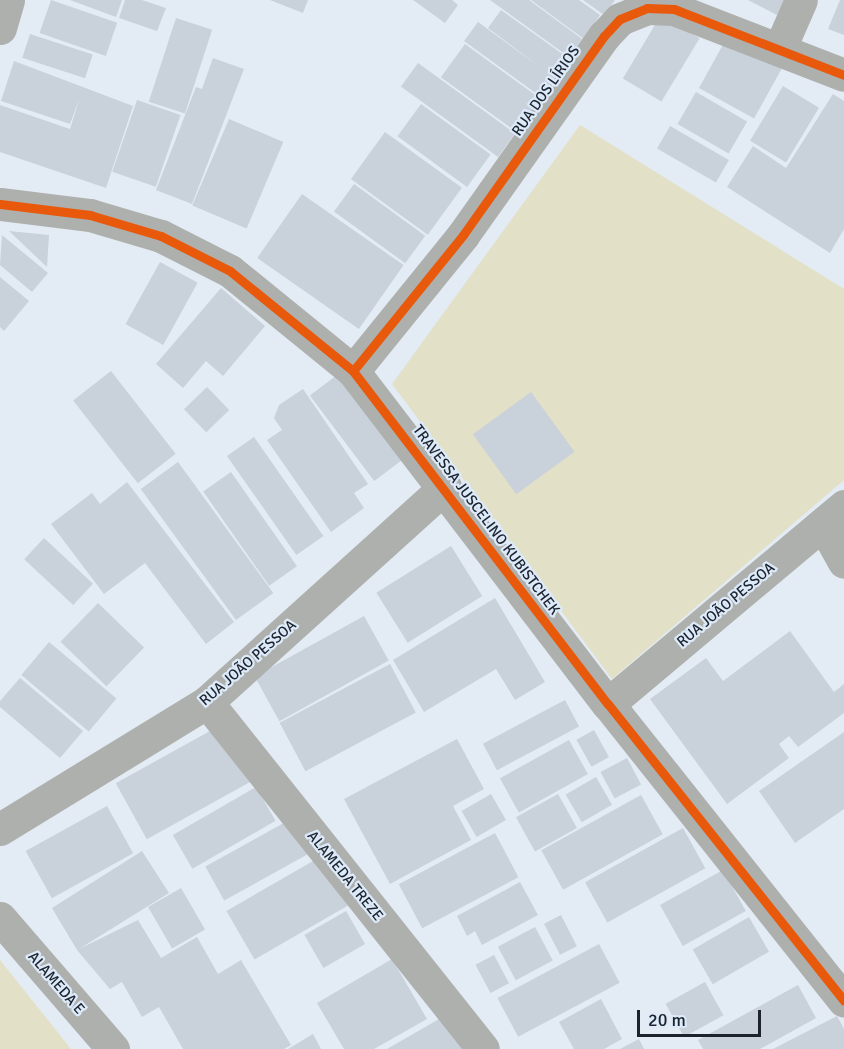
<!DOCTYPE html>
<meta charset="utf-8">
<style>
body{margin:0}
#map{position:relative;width:844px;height:1049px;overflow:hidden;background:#e3ebf4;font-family:Signika,sans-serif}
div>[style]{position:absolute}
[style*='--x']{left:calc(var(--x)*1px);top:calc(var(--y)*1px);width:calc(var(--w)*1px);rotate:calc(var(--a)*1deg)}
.green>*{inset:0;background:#e2e1c7}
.building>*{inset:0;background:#c9d1da;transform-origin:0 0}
.minor>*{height:33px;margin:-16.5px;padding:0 16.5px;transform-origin:16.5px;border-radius:16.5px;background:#aeb0ad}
.cycleway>*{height:9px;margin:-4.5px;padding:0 4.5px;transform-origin:4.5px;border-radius:4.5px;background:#e8590c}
span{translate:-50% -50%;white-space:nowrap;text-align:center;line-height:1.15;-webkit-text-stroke:4.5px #ddeafa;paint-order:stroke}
.street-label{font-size:15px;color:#1c232d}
.scale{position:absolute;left:637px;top:1010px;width:124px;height:27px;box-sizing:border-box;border:3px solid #1c232d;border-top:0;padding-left:8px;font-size:18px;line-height:21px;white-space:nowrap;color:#1c232d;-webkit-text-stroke:4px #ddeafa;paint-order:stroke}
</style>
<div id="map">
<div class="green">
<i style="clip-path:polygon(580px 125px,844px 289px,844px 480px,612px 679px,392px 384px)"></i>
<i style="clip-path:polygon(0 960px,71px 1049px,0 1049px)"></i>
</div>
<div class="building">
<i style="left:51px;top:0;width:70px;height:35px;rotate:19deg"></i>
<i style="clip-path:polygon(70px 0,122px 0,116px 17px)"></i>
<i style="clip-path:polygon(125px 0,142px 0,166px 8px,157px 31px,119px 18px)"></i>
<i style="clip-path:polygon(270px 0,308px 0,303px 13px)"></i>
<i style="clip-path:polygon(413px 0,452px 0,458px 5px,445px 23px)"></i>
<i style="clip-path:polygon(490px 0,529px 0,582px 39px,569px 57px)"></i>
<i style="clip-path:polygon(531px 0,579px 0,600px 15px,584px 39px)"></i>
<i style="clip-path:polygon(583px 0,615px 0,604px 15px)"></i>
<i style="clip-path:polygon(748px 0,794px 0,785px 19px)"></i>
<i style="clip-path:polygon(840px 0,844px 0,844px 35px,828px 29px)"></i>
<i style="clip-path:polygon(501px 10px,568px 58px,541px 97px,464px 41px,478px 22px,541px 68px,488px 28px)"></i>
<i style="left:661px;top:15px;width:45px;height:74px;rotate:31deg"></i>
<i style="left:176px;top:18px;width:38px;height:88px;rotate:18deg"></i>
<i style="left:730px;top:32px;width:63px;height:64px;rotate:29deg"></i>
<i style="left:30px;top:34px;width:66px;height:25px;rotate:18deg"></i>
<i style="left:465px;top:44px;width:95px;height:41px;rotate:36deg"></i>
<i style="clip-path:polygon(213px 58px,244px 69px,192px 204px,156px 190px,196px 87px,202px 89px)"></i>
<i style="clip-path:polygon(14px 61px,133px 106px,106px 188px,0 152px,0 105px,70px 129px,80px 97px,70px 124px,1px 101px)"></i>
<i style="left:418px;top:63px;width:120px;height:29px;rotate:36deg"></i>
<i style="left:783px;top:86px;width:42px;height:64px;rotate:31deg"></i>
<i style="left:696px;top:92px;width:59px;height:37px;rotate:30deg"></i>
<i style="clip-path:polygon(833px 94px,844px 101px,844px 229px,830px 253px,727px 187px,753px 146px,786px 168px)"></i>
<i style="left:137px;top:100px;width:46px;height:76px;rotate:19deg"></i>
<i style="left:421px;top:104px;width:86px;height:40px;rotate:36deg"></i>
<i style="left:229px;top:119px;width:59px;height:94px;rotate:23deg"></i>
<i style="left:670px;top:126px;width:68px;height:26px;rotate:30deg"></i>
<i style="left:385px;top:132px;width:95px;height:58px;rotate:36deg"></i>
<i style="left:354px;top:184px;width:88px;height:34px;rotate:36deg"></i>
<i style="left:302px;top:194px;width:124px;height:78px;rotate:35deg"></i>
<i style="clip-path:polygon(9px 231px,49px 235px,47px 267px)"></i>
<i style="clip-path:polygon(2px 235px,48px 273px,32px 292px,0 265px)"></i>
<i style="left:160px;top:262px;width:43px;height:71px;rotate:29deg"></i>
<i style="clip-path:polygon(0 277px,29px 301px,4px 331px,0 327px)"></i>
<i style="clip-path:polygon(221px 288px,265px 326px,223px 376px,206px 361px,183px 388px,156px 364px)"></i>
<i style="left:111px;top:371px;width:105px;height:48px;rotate:52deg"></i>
<i style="left:337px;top:375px;width:107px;height:34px;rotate:53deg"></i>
<i style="left:207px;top:387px;width:32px;height:32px;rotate:46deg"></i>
<i style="clip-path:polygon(303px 389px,368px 484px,354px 493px,364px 508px,331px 532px,267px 440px,282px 430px,274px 418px,279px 405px)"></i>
<i style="left:531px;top:392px;width:74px;height:72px;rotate:54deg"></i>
<i style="left:254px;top:437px;width:121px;height:33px;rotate:55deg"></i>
<i style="left:178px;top:462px;width:162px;height:46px;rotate:54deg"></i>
<i style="left:231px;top:472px;width:115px;height:34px;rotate:55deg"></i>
<i style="clip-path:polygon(127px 482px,234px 622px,206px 644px,145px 563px,104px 594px,51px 524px,92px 493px,100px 504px)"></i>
<i style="left:44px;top:538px;width:67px;height:29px;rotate:43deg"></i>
<i style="left:451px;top:546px;width:59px;height:88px;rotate:58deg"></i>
<i style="clip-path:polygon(495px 598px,545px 682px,515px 700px,496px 669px,424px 712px,393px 660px)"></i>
<i style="left:98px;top:603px;width:64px;height:54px;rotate:44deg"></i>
<i style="left:364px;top:616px;width:51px;height:125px;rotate:61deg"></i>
<i style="clip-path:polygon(790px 631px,834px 692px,844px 684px,844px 713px,798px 747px,789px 736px,779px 744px,789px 758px,727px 804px,650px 699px,706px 658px,723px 681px)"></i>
<i style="left:49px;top:642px;width:88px;height:43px;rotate:40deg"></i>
<i style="left:390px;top:664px;width:55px;height:125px;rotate:62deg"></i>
<i style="clip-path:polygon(20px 678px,83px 731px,60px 758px,0 707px,0 701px)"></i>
<i style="left:565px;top:700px;width:30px;height:93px;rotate:62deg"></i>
<i style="left:219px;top:726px;width:64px;height:118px;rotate:61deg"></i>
<i style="left:594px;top:730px;width:31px;height:20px;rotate:61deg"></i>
<i style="clip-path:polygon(844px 732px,844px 809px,795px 843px,759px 791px)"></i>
<i style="clip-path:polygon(457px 739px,484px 789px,453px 806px,471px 840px,390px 884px,344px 799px)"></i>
<i style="left:569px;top:740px;width:39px;height:79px;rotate:61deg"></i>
<i style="left:627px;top:758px;width:30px;height:30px;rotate:62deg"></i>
<i style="left:596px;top:777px;width:32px;height:35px;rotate:60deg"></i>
<i style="left:256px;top:787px;width:39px;height:96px;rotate:60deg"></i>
<i style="left:491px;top:794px;width:30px;height:34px;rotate:60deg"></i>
<i style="left:558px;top:794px;width:39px;height:48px;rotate:61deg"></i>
<i style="left:641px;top:795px;width:45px;height:114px;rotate:61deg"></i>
<i style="left:107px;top:806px;width:54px;height:93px;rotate:61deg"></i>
<i style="left:291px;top:819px;width:39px;height:98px;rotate:61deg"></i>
<i style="left:683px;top:828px;width:46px;height:112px;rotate:61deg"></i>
<i style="left:495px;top:833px;width:50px;height:109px;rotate:62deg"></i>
<i style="clip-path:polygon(142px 851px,169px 893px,79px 949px,138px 920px,161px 958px,197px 937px,218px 974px,241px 960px,291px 1045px,284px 1049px,183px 1049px,159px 1007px,142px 1017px,122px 982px,110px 989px,77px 950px,52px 908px)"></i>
<i style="left:320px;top:857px;width:56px;height:108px;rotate:60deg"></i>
<i style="left:723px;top:870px;width:47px;height:72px;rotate:61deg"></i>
<i style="clip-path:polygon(520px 882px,538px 915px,482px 945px,475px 931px,467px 936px,457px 916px)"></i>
<i style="left:181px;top:888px;width:48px;height:38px;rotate:60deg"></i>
<i style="left:346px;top:911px;width:38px;height:48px;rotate:60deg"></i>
<i style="left:561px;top:915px;width:35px;height:19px;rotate:63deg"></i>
<i style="left:749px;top:917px;width:40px;height:65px;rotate:60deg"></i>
<i style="left:535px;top:927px;width:38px;height:42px;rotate:62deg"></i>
<i style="left:599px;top:944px;width:44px;height:115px;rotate:62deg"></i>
<i style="left:494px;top:955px;width:32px;height:21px;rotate:62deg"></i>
<i style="clip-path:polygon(392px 959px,427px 1019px,374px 1049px,344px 1049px,317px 1003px)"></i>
<i style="left:705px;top:982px;width:38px;height:45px;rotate:61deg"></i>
<i style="clip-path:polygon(798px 985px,816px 1018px,760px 1049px,703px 1049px,698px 1040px)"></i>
<i style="clip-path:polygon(601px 999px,622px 1039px,604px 1049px,574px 1049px,559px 1022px)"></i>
<i style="clip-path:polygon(446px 1015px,466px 1049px,387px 1049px)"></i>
<i style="clip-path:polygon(837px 1016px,844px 1029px,844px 1049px,773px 1049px)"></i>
<i style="clip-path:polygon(313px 1034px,321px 1049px,288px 1049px)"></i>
<i style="clip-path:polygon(639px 1039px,644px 1049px,620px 1049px)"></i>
</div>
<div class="minor">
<i style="--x:0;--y:28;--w:29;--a:-74"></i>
<i style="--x:780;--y:48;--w:52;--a:-66.4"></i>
<i style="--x:0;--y:204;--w:91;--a:7"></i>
<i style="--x:90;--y:215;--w:74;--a:16.5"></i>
<i style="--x:161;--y:236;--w:77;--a:26.9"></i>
<i style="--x:230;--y:271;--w:159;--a:39.1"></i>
<i style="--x:353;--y:371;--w:419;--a:52.6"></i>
<i style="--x:608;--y:704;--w:379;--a:51.5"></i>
<i style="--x:353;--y:371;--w:175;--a:-51"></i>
<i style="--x:463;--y:235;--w:244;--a:-54.7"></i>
<i style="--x:604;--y:36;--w:23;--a:-47"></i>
<i style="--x:620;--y:19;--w:29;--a:-22"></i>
<i style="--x:647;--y:8;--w:27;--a:2"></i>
<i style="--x:674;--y:9;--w:182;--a:21.2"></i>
<i style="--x:823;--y:524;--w:43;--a:61.1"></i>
<i style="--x:207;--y:702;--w:443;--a:51.5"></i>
<i style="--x:608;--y:704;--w:308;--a:-40"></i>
<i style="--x:0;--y:829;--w:243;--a:-31.5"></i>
<i style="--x:207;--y:702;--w:321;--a:-42.1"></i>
<i style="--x:0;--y:918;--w:173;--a:49.2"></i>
</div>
<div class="cycleway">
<i style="--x:0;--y:204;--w:91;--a:7"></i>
<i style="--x:90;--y:215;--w:74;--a:16.5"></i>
<i style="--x:161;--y:236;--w:77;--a:26.9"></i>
<i style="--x:230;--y:271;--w:159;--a:39.1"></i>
<i style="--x:353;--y:371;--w:419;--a:52.6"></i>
<i style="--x:608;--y:704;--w:379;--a:51.5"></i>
<i style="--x:353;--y:371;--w:175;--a:-51"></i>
<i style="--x:463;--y:235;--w:244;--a:-54.7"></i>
<i style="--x:604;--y:36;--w:23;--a:-47"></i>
<i style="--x:620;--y:19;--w:29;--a:-22"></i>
<i style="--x:647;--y:8;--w:27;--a:2"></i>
<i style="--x:674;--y:9;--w:182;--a:21.2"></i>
</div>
<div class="street-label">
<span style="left:546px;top:91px;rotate:-55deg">RUA DOS LÍRIOS</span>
<span style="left:486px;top:520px;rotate:53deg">TRAVESSA JUSCELINO KUBISTCHEK</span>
<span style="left:726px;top:605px;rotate:-40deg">RUA JOÃO PESSOA</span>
<span style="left:248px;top:663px;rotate:-41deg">RUA JOÃO PESSOA</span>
<span style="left:345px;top:876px;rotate:51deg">ALAMEDA TREZE</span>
<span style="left:56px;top:983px;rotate:49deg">ALAMEDA E</span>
</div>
<div class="scale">20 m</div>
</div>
